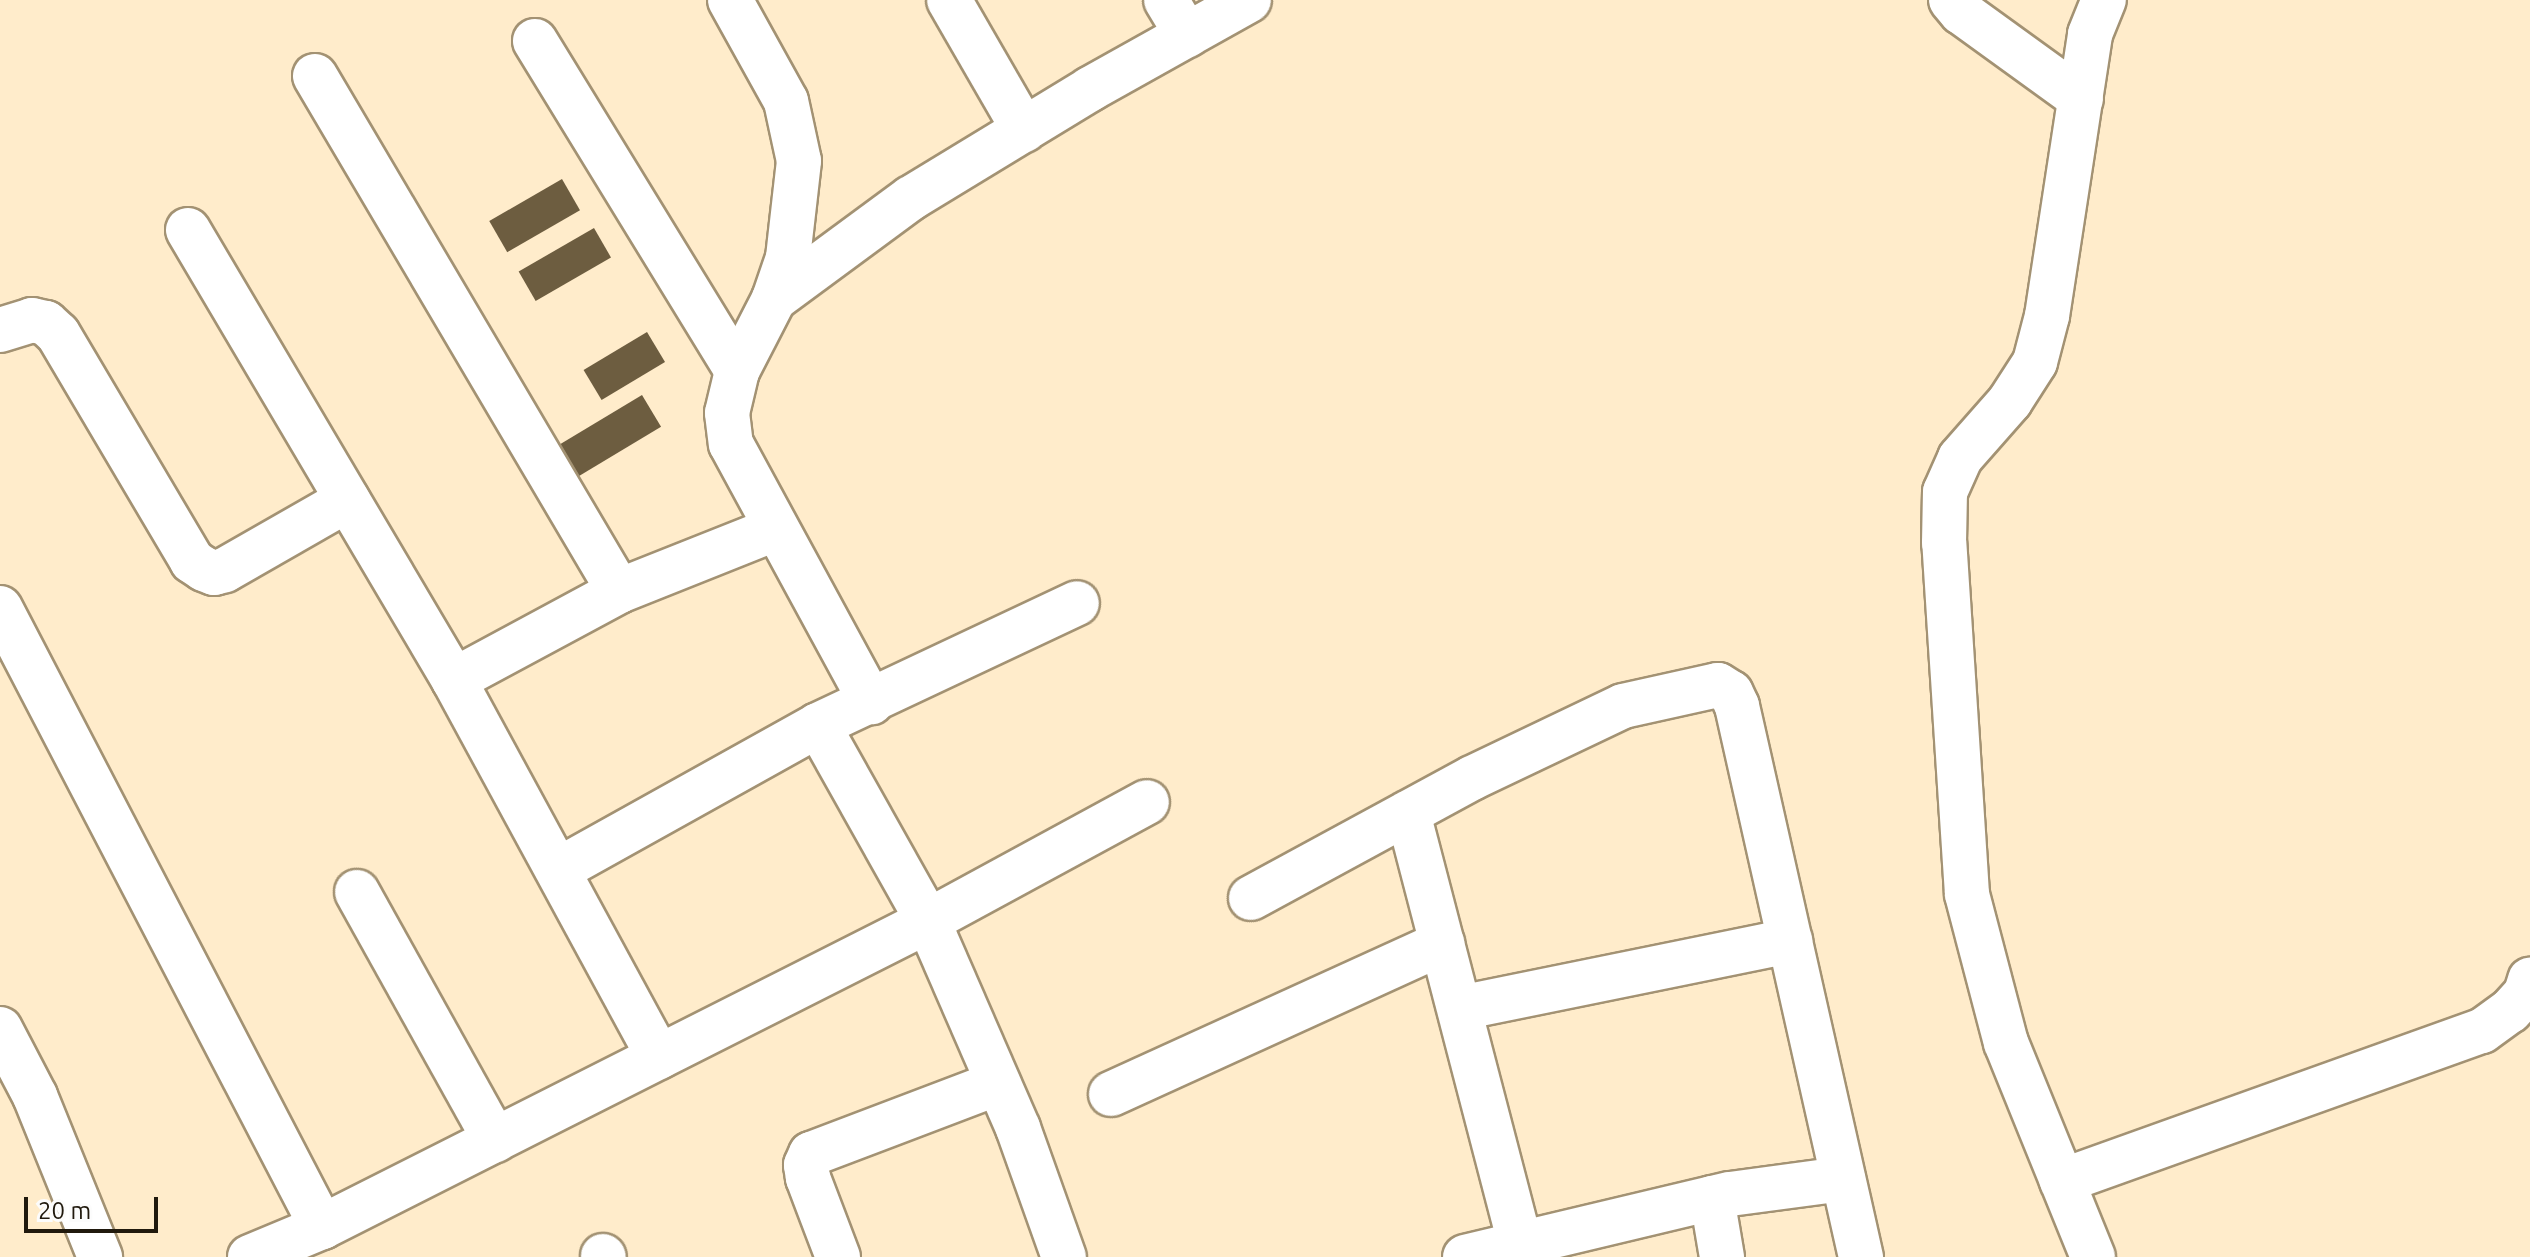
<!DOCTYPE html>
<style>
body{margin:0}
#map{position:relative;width:2530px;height:1257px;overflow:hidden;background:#ffeccb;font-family:Ubuntu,sans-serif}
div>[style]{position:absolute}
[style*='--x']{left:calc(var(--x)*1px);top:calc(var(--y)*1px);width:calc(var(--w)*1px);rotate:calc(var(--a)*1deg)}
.building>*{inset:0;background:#6d5d40;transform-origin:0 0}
.roads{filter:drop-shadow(2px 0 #a39273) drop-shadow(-2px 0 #a39273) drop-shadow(0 2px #a39273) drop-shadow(0 -2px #a39273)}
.minor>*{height:44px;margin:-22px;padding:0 22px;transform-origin:22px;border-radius:22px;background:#fff}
span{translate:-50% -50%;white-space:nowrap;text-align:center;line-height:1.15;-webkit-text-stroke:8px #fcfcfc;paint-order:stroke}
.scale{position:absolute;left:24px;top:1197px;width:134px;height:36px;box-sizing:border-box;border:4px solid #20190d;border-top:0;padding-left:10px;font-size:24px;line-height:28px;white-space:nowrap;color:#20190d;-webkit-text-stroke:6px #fcfcfc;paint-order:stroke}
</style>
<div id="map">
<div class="building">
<i style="left:562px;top:179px;width:36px;height:84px;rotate:60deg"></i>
<i style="left:594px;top:228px;width:34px;height:87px;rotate:60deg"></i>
<i style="left:647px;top:332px;width:35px;height:74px;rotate:59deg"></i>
<i style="left:642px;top:395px;width:37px;height:100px;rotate:59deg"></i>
</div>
<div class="roads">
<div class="minor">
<i style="--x:730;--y:0;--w:115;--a:61"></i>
<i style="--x:786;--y:101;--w:61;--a:77.8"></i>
<i style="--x:799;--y:161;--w:98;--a:96.5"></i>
<i style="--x:788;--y:258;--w:43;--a:108.9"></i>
<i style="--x:774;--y:299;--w:81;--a:117.2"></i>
<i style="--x:737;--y:371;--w:43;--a:103.4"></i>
<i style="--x:727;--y:413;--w:31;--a:83"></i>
<i style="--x:731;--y:444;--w:294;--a:61.5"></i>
<i style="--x:949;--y:0;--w:150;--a:60"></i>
<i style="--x:1166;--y:0;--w:41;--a:59"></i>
<i style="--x:1951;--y:0;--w:16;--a:50"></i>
<i style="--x:1961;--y:12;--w:148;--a:35.9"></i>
<i style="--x:535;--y:41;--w:387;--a:58.5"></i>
<i style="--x:315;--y:76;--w:598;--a:59.45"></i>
<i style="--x:188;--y:230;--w:523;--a:59.41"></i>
<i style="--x:454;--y:680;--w:187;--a:-28.3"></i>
<i style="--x:619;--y:591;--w:168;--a:-21.7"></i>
<i style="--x:774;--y:299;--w:170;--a:-36.4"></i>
<i style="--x:911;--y:198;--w:210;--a:-31.3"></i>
<i style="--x:1090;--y:89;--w:182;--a:-29.2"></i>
<i style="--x:0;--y:330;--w:34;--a:-17"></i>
<i style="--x:32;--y:320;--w:14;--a:12"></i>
<i style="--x:46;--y:323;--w:16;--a:43"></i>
<i style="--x:58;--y:334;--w:264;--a:59.4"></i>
<i style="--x:192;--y:561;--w:14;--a:34"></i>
<i style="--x:204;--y:569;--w:11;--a:22"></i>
<i style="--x:214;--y:573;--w:11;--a:-15"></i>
<i style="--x:225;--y:570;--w:141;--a:-29.8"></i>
<i style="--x:0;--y:608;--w:698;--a:62.52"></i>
<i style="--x:454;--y:680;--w:429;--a:61.5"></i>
<i style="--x:818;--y:725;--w:225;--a:60.7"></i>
<i style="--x:928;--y:921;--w:226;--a:66.5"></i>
<i style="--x:1018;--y:1128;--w:137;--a:70.4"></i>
<i style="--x:1408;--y:813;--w:459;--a:75.4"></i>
<i style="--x:558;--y:870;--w:298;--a:-29.1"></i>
<i style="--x:818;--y:725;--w:286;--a:-25.2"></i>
<i style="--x:357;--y:892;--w:284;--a:60.9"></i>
<i style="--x:1251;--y:898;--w:251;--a:-28.5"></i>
<i style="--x:1472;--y:778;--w:167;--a:-25.5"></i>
<i style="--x:1623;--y:706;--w:97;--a:-12.5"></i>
<i style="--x:1718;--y:685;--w:15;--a:32"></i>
<i style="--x:1731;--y:693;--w:14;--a:65"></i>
<i style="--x:1737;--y:706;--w:565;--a:77.32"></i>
<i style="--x:1460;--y:1008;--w:337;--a:-11.5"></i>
<i style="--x:0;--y:1029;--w:76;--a:62.4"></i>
<i style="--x:35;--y:1096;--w:174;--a:68"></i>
<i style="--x:1111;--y:1094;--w:364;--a:-24.5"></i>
<i style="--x:2062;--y:1181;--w:446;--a:-19.7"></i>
<i style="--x:2482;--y:1031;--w:34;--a:-36"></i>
<i style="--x:2510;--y:1011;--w:24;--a:-48"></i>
<i style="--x:2526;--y:993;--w:14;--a:-73"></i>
<i style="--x:1712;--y:1198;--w:60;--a:80.4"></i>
<i style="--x:603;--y:1256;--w:1;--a:45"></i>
<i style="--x:250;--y:1257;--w:78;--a:-22.6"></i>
<i style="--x:322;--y:1227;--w:679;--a:-26.79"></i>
<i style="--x:928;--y:921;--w:249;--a:-28.5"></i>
<i style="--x:838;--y:1257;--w:85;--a:-110.8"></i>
<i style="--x:808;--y:1178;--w:13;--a:-99"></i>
<i style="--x:806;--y:1165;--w:12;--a:-66"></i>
<i style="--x:811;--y:1154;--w:200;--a:-20.8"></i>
<i style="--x:1465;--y:1257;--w:272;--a:-13.4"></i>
<i style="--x:1730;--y:1194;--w:114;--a:-7.6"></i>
<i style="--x:2093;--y:1257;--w:231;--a:-112.1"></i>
<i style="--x:2006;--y:1043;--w:154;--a:-104.7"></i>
<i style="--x:1967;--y:894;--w:352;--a:-93.7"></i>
<i style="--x:1944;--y:543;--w:51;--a:-88.9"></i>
<i style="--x:1945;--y:492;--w:37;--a:-66"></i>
<i style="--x:1960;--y:458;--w:76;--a:-48.7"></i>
<i style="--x:2010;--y:401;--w:46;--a:-57.3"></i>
<i style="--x:2035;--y:362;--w:48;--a:-75.4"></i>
<i style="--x:2047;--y:316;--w:285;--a:-81.3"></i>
<i style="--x:2090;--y:34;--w:37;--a:-68"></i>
</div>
</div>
<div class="scale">20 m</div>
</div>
